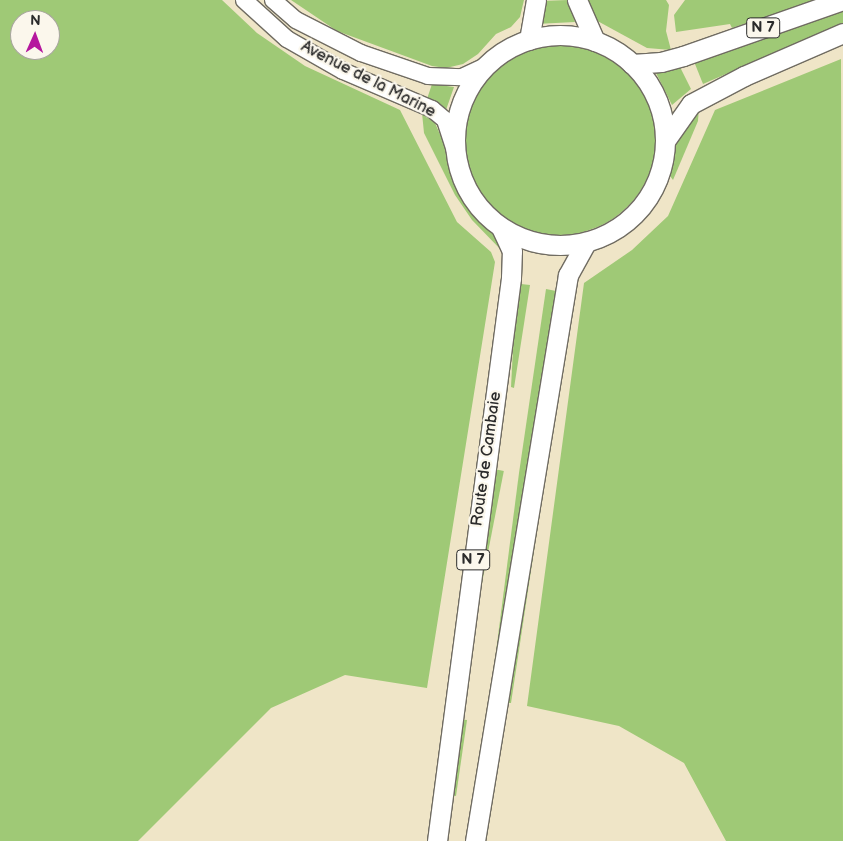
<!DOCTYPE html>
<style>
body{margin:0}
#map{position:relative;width:843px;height:841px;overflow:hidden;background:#efe5c7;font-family:"Balsamiq Sans",sans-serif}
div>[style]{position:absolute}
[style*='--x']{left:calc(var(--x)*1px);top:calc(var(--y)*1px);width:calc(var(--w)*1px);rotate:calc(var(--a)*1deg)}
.green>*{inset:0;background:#9fc976;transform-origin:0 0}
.round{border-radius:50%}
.roads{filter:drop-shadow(1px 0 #706c62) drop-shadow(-1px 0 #706c62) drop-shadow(0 1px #706c62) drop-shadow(0 -1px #706c62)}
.secondary>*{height:16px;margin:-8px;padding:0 8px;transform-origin:8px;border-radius:8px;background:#fff}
.primary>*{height:19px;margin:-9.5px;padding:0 9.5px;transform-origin:9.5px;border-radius:9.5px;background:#fff}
.primary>.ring{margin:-9.5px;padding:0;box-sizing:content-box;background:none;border:19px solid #fff;border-radius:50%}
span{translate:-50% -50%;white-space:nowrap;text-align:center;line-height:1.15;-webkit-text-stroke:4.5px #fbf7ec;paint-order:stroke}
.shield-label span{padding:1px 4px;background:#fbf7ec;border:1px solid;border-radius:4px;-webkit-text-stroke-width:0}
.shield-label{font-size:15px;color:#2b2b2b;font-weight:700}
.street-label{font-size:16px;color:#2b2b2b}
.north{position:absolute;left:10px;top:10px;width:50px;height:50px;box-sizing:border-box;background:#fbf7ec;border:1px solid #a8a59f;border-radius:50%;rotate:2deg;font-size:14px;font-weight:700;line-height:20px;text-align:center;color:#2b2b2b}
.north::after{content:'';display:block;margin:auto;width:18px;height:22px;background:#b5179e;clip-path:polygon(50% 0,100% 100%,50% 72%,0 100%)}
</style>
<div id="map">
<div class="green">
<i style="clip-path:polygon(evenodd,0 0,222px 0,257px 33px,305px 66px,400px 110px,457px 222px,491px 252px,495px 262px,427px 688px,345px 675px,271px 708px,138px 841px,0 841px,0 0,20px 20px,50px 20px,50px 50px,20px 50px,20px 20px)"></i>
<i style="clip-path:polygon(291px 0,524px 0,520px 17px,511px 27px,496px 34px,478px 54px,463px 64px,446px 68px,432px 66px,337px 31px)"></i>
<i style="clip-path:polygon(568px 0,575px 22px,536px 24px,541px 1px)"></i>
<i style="clip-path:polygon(585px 0,666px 0,669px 5px,666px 31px,671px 50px,647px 48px,592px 18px)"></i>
<i style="clip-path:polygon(685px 0,818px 0,732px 28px,730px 24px,676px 32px,674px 15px)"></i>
<i style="clip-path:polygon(843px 5px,843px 23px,703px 84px,693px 59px)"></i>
<i class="round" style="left:462px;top:41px;width:194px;height:194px"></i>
<i style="clip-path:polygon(841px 59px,843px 841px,726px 841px,684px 763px,619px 726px,527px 706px,584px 283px,632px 250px,668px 216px,715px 110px)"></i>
<i style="clip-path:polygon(680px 67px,691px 89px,672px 105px,655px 71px)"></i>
<i style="clip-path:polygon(432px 84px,454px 87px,446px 110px,427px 99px)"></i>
<i style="clip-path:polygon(699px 107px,698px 121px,673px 180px,670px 176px,677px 130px)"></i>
<i style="clip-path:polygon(422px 113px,435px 123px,443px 141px,459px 194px,476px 217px,496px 233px,504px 253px,472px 220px,455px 195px,424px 133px)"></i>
<i style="clip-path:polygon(521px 284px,530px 285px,514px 388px,511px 387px,514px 330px)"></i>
<i style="clip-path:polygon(546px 289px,556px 291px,490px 698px,519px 473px)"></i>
<i style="clip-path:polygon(573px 293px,511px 703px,506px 703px)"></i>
<i style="left:494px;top:469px;width:10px;height:229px;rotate:11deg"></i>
<i style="clip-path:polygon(457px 719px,467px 720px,456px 796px,451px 795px)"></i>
</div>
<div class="roads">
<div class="secondary">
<i style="--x:244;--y:0;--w:58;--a:42.2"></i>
<i style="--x:287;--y:39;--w:64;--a:29.7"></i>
<i style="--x:343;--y:71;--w:97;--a:23.1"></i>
<i style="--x:432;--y:109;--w:17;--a:40"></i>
<i style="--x:445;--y:120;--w:32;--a:72"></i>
<i style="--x:273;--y:0;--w:30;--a:41"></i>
<i style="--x:296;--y:20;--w:73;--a:26.9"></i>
<i style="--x:361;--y:53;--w:71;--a:18.9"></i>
<i style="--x:428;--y:76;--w:34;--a:2"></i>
<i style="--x:462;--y:77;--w:26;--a:-25"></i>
</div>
<div class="primary">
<i style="--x:577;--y:0;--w:45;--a:66.3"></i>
<i class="ring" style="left:455px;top:35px;width:191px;height:191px"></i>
<i style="--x:529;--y:40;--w:41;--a:-80.1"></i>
<i style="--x:632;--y:64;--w:29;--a:-4"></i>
<i style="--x:661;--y:62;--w:23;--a:-15"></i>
<i style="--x:683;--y:56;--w:170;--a:-19.3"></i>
<i style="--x:665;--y:141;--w:45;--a:-54.9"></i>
<i style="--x:691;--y:104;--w:60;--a:-27.8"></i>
<i style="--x:744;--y:76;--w:108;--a:-23.5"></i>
<i style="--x:437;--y:841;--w:568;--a:-82.51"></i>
<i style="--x:511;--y:278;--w:27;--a:-88"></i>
<i style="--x:512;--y:251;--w:26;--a:-115"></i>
<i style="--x:475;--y:841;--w:574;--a:-80.67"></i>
<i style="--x:568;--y:275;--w:38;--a:-61"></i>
</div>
</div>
<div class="shield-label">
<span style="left:763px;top:28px">N 7</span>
<span style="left:473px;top:560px">N 7</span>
</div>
<div class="street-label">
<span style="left:368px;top:80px;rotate:27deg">Avenue de la Marine</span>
<span style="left:487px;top:459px;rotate:-82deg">Route de Cambaie</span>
</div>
<div class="north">N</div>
</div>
